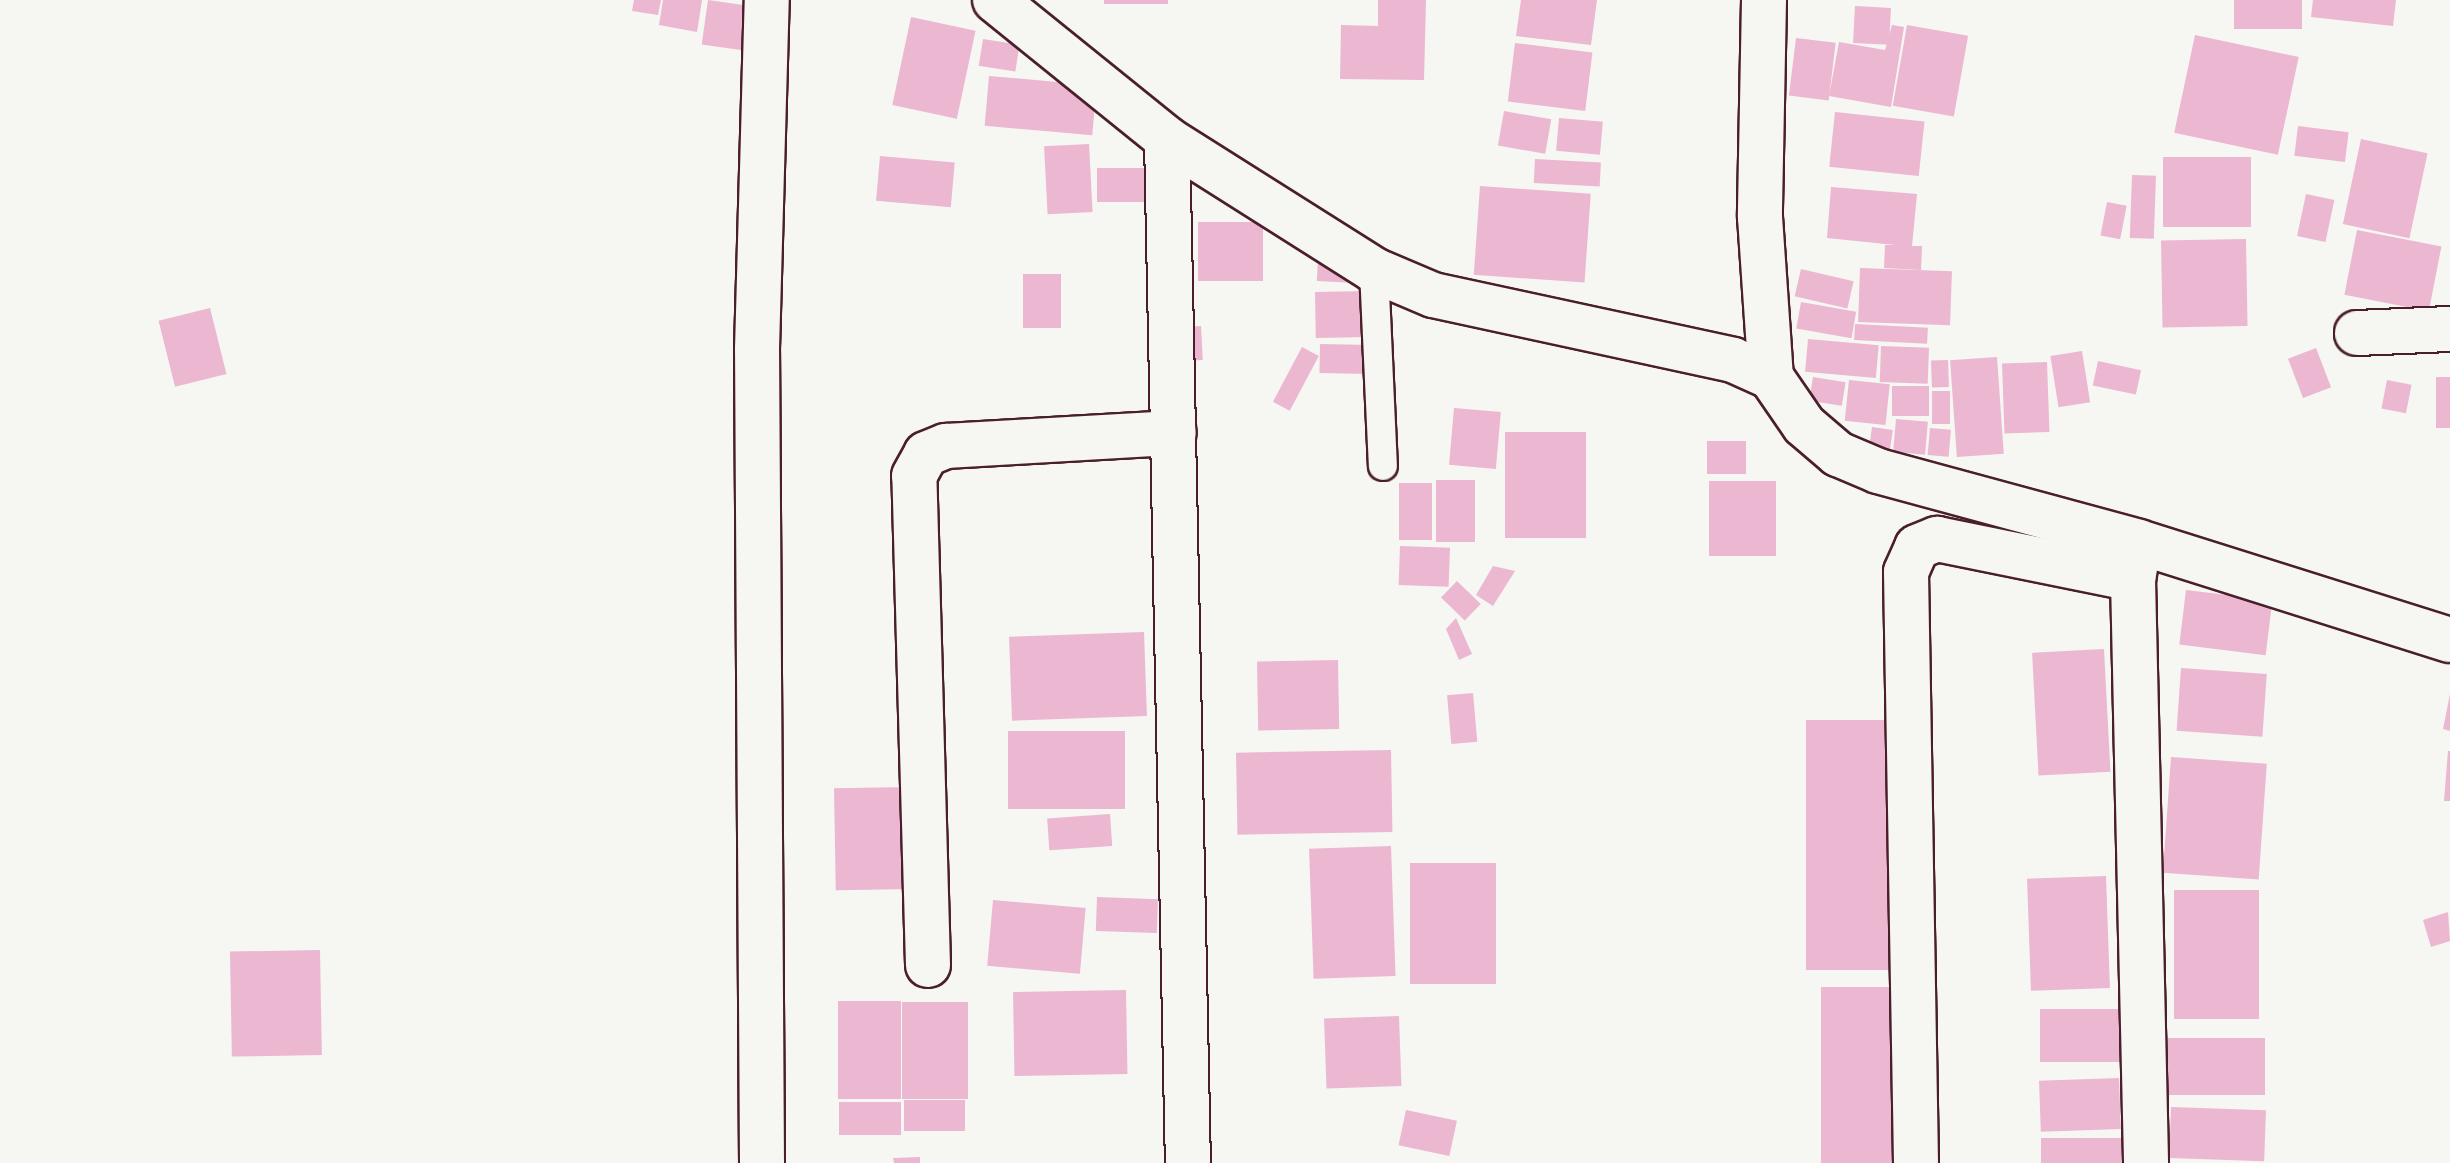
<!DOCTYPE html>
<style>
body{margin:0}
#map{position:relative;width:2450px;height:1163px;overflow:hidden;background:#f6f6f2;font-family:Kalam,sans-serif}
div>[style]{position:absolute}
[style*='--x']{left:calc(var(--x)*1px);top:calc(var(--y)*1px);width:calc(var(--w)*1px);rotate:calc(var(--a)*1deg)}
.building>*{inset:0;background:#ecb7d1;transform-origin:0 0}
.roads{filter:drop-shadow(2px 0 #4a1f2b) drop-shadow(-2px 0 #4a1f2b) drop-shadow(0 2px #4a1f2b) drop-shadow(0 -2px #4a1f2b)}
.service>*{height:28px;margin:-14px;padding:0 14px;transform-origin:14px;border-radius:14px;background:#f6f6f2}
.minor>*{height:44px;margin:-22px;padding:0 22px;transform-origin:22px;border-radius:22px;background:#f6f6f2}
.tertiary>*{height:44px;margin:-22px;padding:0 22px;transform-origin:22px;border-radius:22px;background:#f6f6f2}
span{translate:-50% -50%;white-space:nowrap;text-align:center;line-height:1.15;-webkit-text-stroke:7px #f6f6f2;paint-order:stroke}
</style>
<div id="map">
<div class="building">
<i style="clip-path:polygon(634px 0,661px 0,658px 15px,632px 11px)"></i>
<i style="clip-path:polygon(663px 0,702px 0,697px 32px,659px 25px)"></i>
<i style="left:708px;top:0;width:43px;height:45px;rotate:8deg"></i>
<i style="left:1104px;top:0;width:64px;height:4px"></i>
<i style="clip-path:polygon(1378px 0,1426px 0,1424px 80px,1340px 79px,1341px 25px,1378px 26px)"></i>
<i style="clip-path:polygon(1521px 0,1597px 0,1591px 45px,1516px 36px)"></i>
<i style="left:2234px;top:0;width:68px;height:29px"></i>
<i style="clip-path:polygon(2313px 0,2396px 0,2393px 26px,2311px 17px)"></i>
<i style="left:1855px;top:6px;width:36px;height:37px;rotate:3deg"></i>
<i style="left:911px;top:17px;width:66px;height:90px;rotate:12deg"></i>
<i style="clip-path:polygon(1892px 25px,1904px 27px,1891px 107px,1829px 96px,1839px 42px,1885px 50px)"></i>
<i style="left:1907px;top:25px;width:62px;height:82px;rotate:10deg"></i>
<i style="left:2195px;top:35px;width:106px;height:100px;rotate:12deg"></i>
<i style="left:1796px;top:38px;width:40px;height:58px;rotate:7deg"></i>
<i style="left:983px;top:39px;width:37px;height:27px;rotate:9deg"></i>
<i style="left:1515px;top:43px;width:78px;height:59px;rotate:7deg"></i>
<i style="left:989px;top:76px;width:108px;height:50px;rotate:5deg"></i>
<i style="left:1504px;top:111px;width:48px;height:35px;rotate:10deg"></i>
<i style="left:1835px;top:112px;width:90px;height:55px;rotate:6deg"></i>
<i style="left:1559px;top:118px;width:44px;height:33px;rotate:5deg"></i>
<i style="left:2298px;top:126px;width:51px;height:30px;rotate:7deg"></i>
<i style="left:2361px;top:139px;width:68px;height:87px;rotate:12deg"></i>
<i style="left:1089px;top:144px;width:68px;height:45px;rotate:87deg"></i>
<i style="left:880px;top:156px;width:75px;height:45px;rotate:5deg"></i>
<i style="left:2163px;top:157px;width:88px;height:70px"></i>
<i style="left:1535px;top:159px;width:66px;height:24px;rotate:3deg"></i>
<i style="left:1097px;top:168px;width:60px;height:34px"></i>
<i style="left:2132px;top:175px;width:24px;height:63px;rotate:2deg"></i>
<i style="left:1480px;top:186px;width:111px;height:89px;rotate:4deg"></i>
<i style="clip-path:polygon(1831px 187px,1917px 194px,1912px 246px,1922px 246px,1921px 270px,1884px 268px,1885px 245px,1895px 245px,1827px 238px)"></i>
<i style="left:2306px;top:194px;width:29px;height:43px;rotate:12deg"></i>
<i style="left:2107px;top:202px;width:20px;height:34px;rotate:11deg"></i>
<i style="left:1198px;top:222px;width:65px;height:59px"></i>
<i style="left:2357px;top:230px;width:86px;height:66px;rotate:11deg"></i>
<i style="left:2246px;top:239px;width:87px;height:85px;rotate:89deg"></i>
<i style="left:1318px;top:259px;width:35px;height:22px;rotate:3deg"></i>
<i style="left:1860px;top:268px;width:92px;height:54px;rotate:2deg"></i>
<i style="left:1801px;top:269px;width:54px;height:28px;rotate:13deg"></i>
<i style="left:1023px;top:274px;width:38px;height:54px"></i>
<i style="left:1369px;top:291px;width:46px;height:54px;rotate:89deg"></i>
<i style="left:1801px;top:302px;width:56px;height:27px;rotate:10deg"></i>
<i style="left:210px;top:308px;width:68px;height:53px;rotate:76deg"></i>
<i style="left:1855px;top:324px;width:73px;height:16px;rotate:3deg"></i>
<i style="left:1201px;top:326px;width:34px;height:13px;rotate:87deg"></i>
<i style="left:1808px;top:339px;width:71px;height:33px;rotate:5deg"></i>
<i style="left:1320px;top:344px;width:51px;height:29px;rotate:1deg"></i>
<i style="left:1881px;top:346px;width:48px;height:36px;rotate:2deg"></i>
<i style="left:1302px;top:347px;width:19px;height:62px;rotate:28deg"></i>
<i style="left:2316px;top:348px;width:42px;height:30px;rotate:69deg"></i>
<i style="left:2082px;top:351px;width:52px;height:32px;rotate:81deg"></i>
<i style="left:1997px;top:357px;width:97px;height:47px;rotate:86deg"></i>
<i style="left:1948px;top:360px;width:27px;height:17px;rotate:88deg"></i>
<i style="left:2098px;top:361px;width:44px;height:25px;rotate:12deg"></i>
<i style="left:2047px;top:362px;width:70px;height:45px;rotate:88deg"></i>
<i style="left:1813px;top:377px;width:33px;height:24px;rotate:9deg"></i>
<i style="left:2450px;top:377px;width:51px;height:14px;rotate:90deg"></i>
<i style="left:1849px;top:380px;width:41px;height:41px;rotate:6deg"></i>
<i style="left:2387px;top:380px;width:25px;height:29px;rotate:11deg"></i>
<i style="left:1892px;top:386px;width:37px;height:30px"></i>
<i style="left:1950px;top:391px;width:33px;height:18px;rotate:90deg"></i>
<i style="left:1454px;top:408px;width:47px;height:57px;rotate:5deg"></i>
<i style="left:1896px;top:419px;width:32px;height:33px;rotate:5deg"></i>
<i style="left:1872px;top:427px;width:21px;height:20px;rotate:8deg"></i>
<i style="left:1930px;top:428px;width:21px;height:27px;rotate:5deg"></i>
<i style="left:1505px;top:432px;width:81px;height:106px"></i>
<i style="left:1707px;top:441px;width:39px;height:33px"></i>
<i style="left:1436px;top:480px;width:39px;height:62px"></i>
<i style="left:1709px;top:481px;width:67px;height:75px"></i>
<i style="left:1399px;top:483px;width:33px;height:57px"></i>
<i style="left:1400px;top:546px;width:50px;height:39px;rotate:2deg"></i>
<i style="clip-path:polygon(1493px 566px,1515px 571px,1493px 606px,1476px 595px)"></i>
<i style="left:1457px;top:581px;width:33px;height:23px;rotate:44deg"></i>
<i style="left:2186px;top:590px;width:87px;height:55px;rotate:7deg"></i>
<i style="clip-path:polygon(1456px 618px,1472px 654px,1459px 660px,1446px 629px)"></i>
<i style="left:1144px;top:632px;width:84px;height:135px;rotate:88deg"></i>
<i style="left:2104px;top:649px;width:123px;height:72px;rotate:87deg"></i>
<i style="left:1338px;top:660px;width:69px;height:81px;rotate:89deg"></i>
<i style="left:2181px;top:668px;width:86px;height:63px;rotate:4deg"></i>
<i style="left:1473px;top:693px;width:49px;height:26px;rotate:85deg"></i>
<i style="clip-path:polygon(2450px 694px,2450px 731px,2443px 729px)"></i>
<i style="left:1806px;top:720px;width:88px;height:250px"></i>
<i style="left:1008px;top:731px;width:117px;height:78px"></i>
<i style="left:1391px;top:750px;width:82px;height:155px;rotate:89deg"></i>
<i style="clip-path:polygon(2448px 751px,2450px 751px,2450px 801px,2444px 801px)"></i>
<i style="left:2171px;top:757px;width:96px;height:116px;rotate:4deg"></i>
<i style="left:911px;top:787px;width:102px;height:77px;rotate:89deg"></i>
<i style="left:1110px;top:814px;width:32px;height:63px;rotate:86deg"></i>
<i style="left:1391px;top:846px;width:130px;height:82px;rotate:88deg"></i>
<i style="left:1410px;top:863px;width:86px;height:121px"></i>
<i style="left:2106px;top:876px;width:112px;height:79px;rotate:88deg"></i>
<i style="left:2174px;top:890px;width:85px;height:129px"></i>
<i style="left:1097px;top:897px;width:61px;height:34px;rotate:2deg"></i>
<i style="left:993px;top:900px;width:93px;height:66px;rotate:5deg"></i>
<i style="clip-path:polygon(2448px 912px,2450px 941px,2431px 947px,2423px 920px)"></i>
<i style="left:320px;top:950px;width:105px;height:90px;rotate:89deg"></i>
<i style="left:1821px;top:987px;width:71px;height:176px"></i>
<i style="left:1126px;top:990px;width:84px;height:113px;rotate:89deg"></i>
<i style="left:838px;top:1001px;width:63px;height:98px"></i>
<i style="left:902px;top:1002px;width:66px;height:97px"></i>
<i style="left:2040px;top:1009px;width:80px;height:53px"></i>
<i style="left:1399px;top:1016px;width:70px;height:75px;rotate:88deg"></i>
<i style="left:2265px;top:1038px;width:57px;height:97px;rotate:90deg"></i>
<i style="left:2119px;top:1078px;width:51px;height:80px;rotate:88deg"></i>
<i style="left:965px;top:1100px;width:31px;height:61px;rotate:90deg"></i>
<i style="left:839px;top:1102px;width:62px;height:33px"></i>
<i style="left:2171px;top:1107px;width:95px;height:51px;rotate:2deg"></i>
<i style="left:1406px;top:1110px;width:52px;height:36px;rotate:12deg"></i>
<i style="left:2122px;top:1138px;width:25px;height:81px;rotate:90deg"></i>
<i style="clip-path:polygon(920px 1157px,920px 1163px,894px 1163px,893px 1158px)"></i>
</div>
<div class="roads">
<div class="service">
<i style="--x:1374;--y:270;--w:196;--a:87.4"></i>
</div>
<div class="minor">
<i style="--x:1764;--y:0;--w:217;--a:91.1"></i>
<i style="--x:1760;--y:217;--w:160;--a:86.1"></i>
<i style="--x:1167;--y:139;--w:1024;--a:88.83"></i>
<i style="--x:2357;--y:333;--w:93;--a:-2.5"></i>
<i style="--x:2138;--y:549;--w:30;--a:99"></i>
<i style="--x:2133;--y:579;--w:584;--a:88.72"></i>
<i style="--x:928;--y:965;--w:489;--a:-91.6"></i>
<i style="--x:914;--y:476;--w:25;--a:-61"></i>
<i style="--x:926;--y:454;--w:22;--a:-22"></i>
<i style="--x:946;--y:446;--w:228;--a:-3.3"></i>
<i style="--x:762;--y:1163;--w:814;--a:-90.35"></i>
<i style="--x:757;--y:349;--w:349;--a:-88.4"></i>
<i style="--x:1916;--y:1163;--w:591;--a:-90.97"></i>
<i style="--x:1906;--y:572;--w:27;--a:-66"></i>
<i style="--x:1917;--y:547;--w:22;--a:-22"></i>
<i style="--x:1937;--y:539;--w:200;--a:11.5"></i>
</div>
<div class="tertiary">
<i style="--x:995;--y:0;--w:221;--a:38.9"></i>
<i style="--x:1167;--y:139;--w:245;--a:32.3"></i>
<i style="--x:1374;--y:270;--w:64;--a:23"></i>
<i style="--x:1433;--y:295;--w:307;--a:12.2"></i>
<i style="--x:1733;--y:360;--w:42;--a:24.1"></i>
<i style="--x:1771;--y:377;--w:58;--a:55.5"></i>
<i style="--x:1804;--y:425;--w:45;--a:40.5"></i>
<i style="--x:1838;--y:454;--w:43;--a:23"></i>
<i style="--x:1878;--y:471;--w:270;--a:15.2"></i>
<i style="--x:2139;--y:542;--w:326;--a:17.5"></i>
</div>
</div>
</div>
